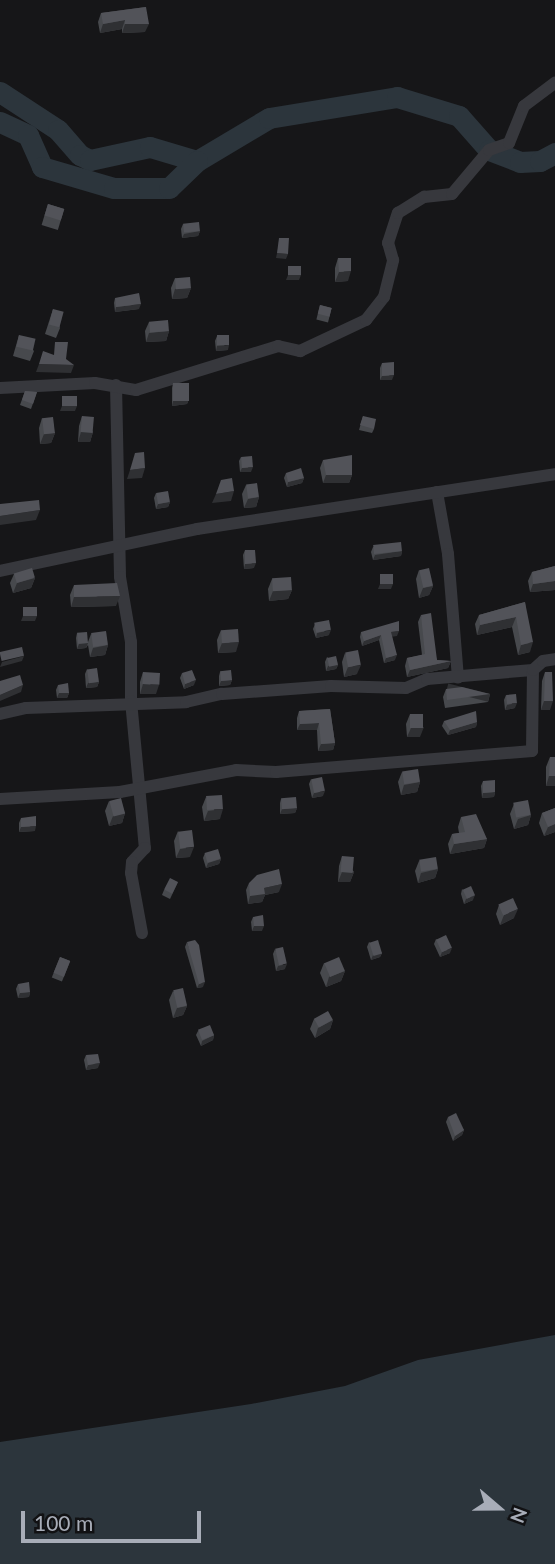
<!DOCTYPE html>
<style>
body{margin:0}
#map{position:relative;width:555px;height:1564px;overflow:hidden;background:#161618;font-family:Lato,sans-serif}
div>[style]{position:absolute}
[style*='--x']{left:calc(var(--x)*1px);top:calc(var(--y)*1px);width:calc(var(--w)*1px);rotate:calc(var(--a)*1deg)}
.water>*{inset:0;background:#2c353c}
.river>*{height:21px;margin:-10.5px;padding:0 10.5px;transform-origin:10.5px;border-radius:10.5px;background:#2c353c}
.street>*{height:12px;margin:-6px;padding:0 6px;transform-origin:6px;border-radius:6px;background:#37383d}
.wall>*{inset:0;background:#47494d;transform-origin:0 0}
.shaded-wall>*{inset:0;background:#2f3033;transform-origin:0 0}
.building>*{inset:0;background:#525359;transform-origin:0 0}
span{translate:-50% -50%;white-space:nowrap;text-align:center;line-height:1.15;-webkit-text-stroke:6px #111113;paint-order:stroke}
.north{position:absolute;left:464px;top:1473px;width:70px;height:70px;-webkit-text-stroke:5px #111113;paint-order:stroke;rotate:110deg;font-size:19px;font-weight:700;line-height:28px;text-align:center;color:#a8adb8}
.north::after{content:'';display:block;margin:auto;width:24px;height:32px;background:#a8adb8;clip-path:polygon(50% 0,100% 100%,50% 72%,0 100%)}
.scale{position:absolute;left:21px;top:1511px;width:180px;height:32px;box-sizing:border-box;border:4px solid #a8adb8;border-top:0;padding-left:9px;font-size:21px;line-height:24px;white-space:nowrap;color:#a8adb8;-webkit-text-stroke:5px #111113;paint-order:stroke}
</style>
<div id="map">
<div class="water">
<i style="clip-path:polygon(555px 1335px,555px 1564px,0 1564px,0 1442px,251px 1404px,345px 1386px,418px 1360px)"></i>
</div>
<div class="river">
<i style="--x:0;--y:92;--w:69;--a:33.2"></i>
<i style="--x:58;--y:130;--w:33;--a:49"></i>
<i style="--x:80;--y:155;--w:11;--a:27"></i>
<i style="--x:90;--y:160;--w:61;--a:-12.2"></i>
<i style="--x:150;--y:147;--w:49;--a:16.6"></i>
<i style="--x:197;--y:161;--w:84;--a:-30.8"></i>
<i style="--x:269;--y:118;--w:130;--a:-9.3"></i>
<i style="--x:397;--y:97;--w:65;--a:17"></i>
<i style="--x:459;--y:116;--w:45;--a:48.6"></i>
<i style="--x:489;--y:150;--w:33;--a:21"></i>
<i style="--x:520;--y:162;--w:20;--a:-3"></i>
<i style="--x:540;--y:161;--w:17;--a:-28"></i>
<i style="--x:0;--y:122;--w:31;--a:25"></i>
<i style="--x:28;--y:135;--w:35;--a:66"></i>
<i style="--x:42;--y:167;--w:75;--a:16.3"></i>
<i style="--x:114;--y:188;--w:55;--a:0"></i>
<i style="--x:169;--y:188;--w:39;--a:-44"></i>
</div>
<div class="street">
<i style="--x:116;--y:385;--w:192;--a:88.8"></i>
<i style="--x:120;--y:577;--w:66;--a:80.4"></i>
<i style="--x:131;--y:642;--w:59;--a:90"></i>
<i style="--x:131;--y:701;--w:148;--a:84.6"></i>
<i style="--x:145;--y:848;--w:19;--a:133"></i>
<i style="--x:132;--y:862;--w:11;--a:95"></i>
<i style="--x:131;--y:873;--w:61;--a:79.6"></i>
<i style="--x:0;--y:388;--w:95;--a:-3"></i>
<i style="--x:95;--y:383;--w:42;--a:9.7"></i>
<i style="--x:136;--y:390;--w:149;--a:-17.2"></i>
<i style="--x:278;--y:346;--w:23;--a:13"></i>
<i style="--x:300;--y:351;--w:73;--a:-25.2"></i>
<i style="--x:366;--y:320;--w:29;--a:-52"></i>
<i style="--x:384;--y:297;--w:38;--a:-76"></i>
<i style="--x:393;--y:260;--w:18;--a:-106"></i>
<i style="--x:388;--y:243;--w:32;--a:-72"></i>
<i style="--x:398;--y:213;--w:31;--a:-32"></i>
<i style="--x:424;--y:197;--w:28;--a:-6"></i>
<i style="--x:452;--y:194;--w:57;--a:-49.9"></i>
<i style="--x:489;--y:150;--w:21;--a:-19"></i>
<i style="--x:509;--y:143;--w:40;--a:-68"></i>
<i style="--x:524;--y:106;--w:39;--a:-37"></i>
<i style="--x:437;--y:492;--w:63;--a:79.9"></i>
<i style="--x:448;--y:554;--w:124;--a:85.4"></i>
<i style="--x:0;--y:571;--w:201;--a:-12"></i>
<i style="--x:197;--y:529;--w:362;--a:-8.7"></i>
<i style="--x:0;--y:714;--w:27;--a:-13"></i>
<i style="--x:26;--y:708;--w:160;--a:-2.1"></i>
<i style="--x:186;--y:702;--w:37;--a:-13"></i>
<i style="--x:222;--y:694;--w:109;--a:-4.2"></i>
<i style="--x:331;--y:686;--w:75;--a:1.5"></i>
<i style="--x:406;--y:688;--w:23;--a:-23"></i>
<i style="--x:427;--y:679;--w:106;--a:-4.9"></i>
<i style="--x:0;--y:799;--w:120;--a:-3.3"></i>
<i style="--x:120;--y:792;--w:118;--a:-10.7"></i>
<i style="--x:236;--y:770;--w:40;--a:2.9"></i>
<i style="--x:276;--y:772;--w:257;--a:-4.7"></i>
<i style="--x:532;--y:751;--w:81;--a:-89.3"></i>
<i style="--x:533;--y:670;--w:13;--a:-42"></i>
<i style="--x:543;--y:661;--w:12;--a:-9"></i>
</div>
<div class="wall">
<i style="clip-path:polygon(146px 7px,145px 32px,122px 33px,122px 29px,100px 33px,98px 22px,101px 13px)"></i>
<i style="left:48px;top:204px;width:17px;height:22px;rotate:17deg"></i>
<i style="clip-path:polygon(183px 224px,200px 231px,198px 236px,182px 238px,181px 229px)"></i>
<i style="clip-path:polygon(338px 258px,348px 281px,335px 282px,335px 268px)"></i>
<i style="clip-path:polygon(175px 278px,191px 288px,187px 298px,172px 299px,171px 288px)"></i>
<i style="clip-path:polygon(115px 298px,139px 309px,115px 312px,114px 303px)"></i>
<i style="left:320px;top:305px;width:12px;height:15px;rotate:14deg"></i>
<i style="clip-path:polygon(53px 309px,60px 328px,56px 338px,45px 334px)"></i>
<i style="clip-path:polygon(149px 322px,169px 331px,166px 341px,146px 342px,145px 331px)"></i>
<i style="clip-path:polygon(19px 335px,34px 351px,30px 361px,13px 356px)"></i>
<i style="clip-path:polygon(217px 336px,228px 350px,216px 351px,215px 341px)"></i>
<i style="clip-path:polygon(382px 363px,392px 380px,380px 380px,380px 368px)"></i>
<i style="clip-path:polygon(173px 383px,189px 399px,187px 404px,172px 406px,172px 388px)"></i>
<i style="clip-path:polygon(25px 391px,37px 392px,31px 409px,20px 405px)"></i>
<i style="clip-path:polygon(82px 416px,93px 432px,90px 442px,78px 442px,79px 426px)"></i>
<i style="clip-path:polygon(363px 416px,374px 429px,372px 433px,359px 430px)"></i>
<i style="clip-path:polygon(42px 418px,55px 433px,51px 443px,40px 444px,39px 428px)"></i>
<i style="clip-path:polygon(241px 457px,251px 472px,240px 472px,239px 461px)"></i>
<i style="clip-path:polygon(323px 460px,352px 475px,349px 483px,323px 483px,320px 468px)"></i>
<i style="clip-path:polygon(286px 473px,304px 478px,302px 483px,287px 487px,284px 478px)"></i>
<i style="clip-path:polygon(246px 485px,259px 497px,256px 507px,244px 508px,242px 494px)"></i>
<i style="clip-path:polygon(156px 493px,170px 502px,168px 507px,156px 509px,154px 498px)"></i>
<i style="clip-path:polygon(373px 547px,402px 551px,401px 556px,373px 560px,371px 552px)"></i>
<i style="clip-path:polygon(245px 550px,254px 568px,244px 569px,243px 555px)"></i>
<i style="clip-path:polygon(555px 566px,555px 590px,530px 592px,528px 581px,532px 572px)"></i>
<i style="clip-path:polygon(419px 570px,433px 586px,429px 595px,419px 598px,416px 579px)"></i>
<i style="clip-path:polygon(14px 574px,35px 578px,31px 588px,13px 593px,10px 583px)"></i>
<i style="clip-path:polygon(272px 579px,292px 590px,288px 599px,269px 601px,268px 589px)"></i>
<i style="clip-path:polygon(74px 585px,116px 606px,71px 607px,70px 595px)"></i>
<i style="clip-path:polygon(525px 602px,530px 652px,518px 655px,512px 627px,477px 635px,475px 624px,479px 615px)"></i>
<i style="clip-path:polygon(421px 615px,437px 660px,451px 661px,448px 668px,407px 677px,405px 666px,407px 658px,422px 655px,418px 622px)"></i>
<i style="clip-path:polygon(315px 624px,329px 635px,316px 638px,313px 629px)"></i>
<i style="clip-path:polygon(221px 630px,236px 652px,218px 653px,217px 640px)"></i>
<i style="clip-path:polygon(361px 632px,397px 636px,392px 636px,395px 660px,384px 663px,379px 640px,362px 646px,360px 637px)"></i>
<i style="clip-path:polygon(77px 633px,88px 642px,91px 634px,108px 645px,105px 655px,90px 657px,88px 645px,86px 648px,77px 649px,76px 638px)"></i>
<i style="clip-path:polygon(345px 653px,357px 674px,344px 677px,342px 662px)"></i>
<i style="clip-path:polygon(327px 657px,338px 665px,336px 669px,326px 671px,325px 662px)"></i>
<i style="clip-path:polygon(87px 669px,99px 682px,97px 687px,86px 688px,85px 674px)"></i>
<i style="clip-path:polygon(143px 672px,156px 694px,140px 694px,140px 682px)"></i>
<i style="clip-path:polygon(220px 672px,232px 680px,230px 685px,219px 686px,219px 676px)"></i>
<i style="clip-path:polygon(545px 672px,550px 710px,541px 710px,542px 681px)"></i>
<i style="clip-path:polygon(182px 673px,194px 685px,184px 689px,180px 678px)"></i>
<i style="clip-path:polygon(58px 685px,69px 693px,67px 698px,57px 698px,56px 690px)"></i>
<i style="clip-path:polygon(446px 689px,490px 694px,488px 702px,445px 708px,443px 697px)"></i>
<i style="clip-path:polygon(506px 695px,515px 708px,505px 710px,504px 700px)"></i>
<i style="clip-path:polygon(330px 709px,335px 743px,333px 750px,318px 751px,317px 730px,297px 730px,297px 718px,299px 711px)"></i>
<i style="clip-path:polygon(410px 714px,420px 737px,407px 737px,406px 724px)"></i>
<i style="clip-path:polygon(444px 721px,477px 722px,476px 727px,448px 735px,442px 726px)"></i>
<i style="clip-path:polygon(550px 757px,555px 786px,546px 786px,546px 767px)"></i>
<i style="clip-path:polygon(402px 772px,420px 782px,417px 792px,401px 795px,398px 782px)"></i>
<i style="clip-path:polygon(311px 779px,323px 796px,312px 798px,309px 784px)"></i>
<i style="clip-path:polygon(483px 781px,495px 792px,494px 797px,482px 798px,481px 786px)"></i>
<i style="clip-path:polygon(206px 797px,220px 819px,204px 821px,202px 807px)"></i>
<i style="clip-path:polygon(281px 799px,297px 808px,295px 813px,280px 814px,280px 803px)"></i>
<i style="clip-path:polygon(109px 801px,125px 813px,122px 823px,109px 826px,105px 811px)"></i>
<i style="clip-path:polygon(514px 804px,531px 815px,528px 825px,514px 829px,510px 814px)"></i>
<i style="clip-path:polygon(555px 808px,555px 832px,544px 836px,539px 823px,542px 813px)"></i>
<i style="clip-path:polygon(461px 817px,487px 839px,484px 848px,450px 854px,448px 844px,452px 834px,459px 833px,458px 827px)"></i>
<i style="clip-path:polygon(21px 818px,35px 831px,19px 832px,19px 823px)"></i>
<i style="clip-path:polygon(178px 831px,190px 857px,176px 858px,174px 841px)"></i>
<i style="clip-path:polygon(205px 853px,221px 859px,219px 864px,206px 868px,203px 858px)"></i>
<i style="clip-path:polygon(342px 856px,354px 872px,350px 882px,338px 882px,339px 866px)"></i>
<i style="clip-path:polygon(419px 861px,438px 869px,435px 878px,418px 883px,415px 871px)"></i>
<i style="clip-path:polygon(178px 882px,170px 899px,162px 895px,164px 890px)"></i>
<i style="clip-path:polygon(249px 883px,279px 892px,265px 895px,262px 902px,248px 904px,246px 890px)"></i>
<i style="clip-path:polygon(462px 889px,473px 900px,464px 904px,461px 894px)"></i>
<i style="clip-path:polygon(499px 905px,514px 918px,500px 925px,496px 914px)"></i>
<i style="clip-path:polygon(253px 917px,262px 931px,252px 931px,251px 922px)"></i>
<i style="clip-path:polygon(436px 939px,450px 953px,440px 957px,434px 944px)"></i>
<i style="clip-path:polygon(187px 942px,203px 987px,197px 988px,185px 947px)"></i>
<i style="clip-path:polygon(369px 942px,382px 953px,380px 957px,371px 960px,367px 947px)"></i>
<i style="clip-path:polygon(275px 949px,285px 969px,276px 971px,273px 954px)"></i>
<i style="left:60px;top:957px;width:11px;height:22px;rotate:22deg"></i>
<i style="clip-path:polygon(324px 963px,345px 971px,341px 981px,326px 987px,320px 973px)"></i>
<i style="clip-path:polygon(18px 984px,30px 992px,29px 997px,18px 998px,16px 989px)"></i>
<i style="clip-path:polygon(173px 991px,187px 1006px,183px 1015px,173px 1018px,169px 1000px)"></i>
<i style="clip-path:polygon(314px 1019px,333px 1020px,330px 1029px,315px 1038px,310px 1029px)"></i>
<i style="clip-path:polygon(198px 1031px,214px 1035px,213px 1040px,201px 1046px,196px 1035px)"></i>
<i style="clip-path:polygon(86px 1055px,98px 1068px,86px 1070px,84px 1060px)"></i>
<i style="clip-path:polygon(448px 1117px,464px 1130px,462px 1135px,453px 1141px,446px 1122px)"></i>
</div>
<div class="shaded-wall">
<i style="clip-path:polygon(125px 20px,122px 29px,100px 33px,103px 24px)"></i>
<i style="clip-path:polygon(125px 24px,149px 24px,145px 32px,122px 33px)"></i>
<i style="clip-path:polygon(200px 231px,198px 236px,182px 238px,184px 234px)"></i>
<i style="clip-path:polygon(277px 253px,288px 254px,286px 259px,276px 258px)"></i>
<i style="clip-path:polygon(351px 271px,348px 281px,335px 282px,339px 272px)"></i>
<i style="clip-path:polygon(288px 275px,301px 275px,299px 280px,286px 280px)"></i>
<i style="clip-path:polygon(191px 288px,187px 298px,172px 299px,175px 289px)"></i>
<i style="clip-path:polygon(141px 304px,139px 309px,115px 312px,116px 307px)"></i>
<i style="clip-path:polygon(169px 331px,166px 341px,146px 342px,149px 333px)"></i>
<i style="clip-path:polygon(229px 345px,228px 350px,216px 351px,217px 346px)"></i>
<i style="clip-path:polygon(39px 364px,74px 365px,71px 373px,36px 372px)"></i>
<i style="clip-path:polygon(394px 375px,392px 380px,380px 380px,382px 376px)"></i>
<i style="clip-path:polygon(189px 399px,187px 404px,172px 406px,173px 401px)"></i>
<i style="clip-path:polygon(62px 406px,77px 406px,75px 411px,60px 411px)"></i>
<i style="clip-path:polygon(81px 432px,93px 432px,90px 442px,78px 442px)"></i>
<i style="clip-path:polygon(55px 433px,51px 443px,40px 444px,44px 434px)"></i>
<i style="clip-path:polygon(253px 467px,251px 472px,240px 472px,242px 468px)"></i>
<i style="clip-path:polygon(145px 468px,142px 478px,127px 479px,130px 470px)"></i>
<i style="clip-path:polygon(326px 475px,352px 475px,349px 483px,323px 483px)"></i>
<i style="clip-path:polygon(304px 478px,302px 483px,287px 487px,288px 482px)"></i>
<i style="clip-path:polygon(234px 491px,231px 501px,212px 503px,216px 494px)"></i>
<i style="clip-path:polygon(259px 497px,256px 507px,244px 508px,248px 499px)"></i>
<i style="clip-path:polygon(170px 502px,168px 507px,156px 509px,158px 504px)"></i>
<i style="clip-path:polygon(40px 510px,36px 520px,0 525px,0 516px)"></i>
<i style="clip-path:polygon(402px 551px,401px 556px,373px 560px,375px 555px)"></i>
<i style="clip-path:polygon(256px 563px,254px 568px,244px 569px,245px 564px)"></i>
<i style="clip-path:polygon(35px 578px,31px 588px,13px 593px,17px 583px)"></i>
<i style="clip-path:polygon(555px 581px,555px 590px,530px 592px,533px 584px)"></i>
<i style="clip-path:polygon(380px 584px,393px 584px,391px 589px,378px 589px)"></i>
<i style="clip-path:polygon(433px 586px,429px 595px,419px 598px,423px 588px)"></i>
<i style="clip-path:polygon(292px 590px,288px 599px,269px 601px,273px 591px)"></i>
<i style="clip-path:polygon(120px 596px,116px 606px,71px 607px,74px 597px)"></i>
<i style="clip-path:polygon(23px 616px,37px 616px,35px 621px,21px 621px)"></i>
<i style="clip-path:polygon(516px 617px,512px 627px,477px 635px,480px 625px)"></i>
<i style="clip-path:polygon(331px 630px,329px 635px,316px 638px,317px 633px)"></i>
<i style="clip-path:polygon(399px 631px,397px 636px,390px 637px,391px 632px)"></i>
<i style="clip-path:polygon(381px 635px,379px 640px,362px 646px,364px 641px)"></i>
<i style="clip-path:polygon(239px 642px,236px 652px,218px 653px,222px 643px)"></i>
<i style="clip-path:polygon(533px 642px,530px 652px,518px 655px,521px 645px)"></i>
<i style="clip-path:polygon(88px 643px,86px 648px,77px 649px,79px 644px)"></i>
<i style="clip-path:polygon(108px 645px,105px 655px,90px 657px,93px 648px)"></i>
<i style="clip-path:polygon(397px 655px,395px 660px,384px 663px,386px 658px)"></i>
<i style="clip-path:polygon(24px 656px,22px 661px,0 667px,2px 662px)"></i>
<i style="clip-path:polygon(451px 661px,448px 668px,407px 677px,410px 670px)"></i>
<i style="clip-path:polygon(338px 665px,336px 669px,326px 671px,328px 666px)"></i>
<i style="clip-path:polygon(361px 665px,357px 674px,344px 677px,348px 667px)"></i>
<i style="clip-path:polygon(196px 680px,194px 685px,184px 689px,185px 684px)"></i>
<i style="clip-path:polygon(232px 680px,230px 685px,219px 686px,221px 681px)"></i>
<i style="clip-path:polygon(99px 682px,97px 687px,86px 688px,88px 683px)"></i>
<i style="clip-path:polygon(143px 684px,159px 685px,156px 694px,140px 694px)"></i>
<i style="clip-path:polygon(23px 685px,21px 692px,0 701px,0 695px)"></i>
<i style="clip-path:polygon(59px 693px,69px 693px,67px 698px,57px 698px)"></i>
<i style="left:490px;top:694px;width:8px;height:43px;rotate:104deg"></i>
<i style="clip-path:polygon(544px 701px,553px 701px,550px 710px,541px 710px)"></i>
<i style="clip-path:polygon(517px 703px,515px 708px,505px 710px,507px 705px)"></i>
<i style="clip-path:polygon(477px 722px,476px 727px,448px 735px,450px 730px)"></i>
<i style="clip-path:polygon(319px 723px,317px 730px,297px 730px,300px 724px)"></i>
<i style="clip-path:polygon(424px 727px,420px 737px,407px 737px,411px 728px)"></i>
<i style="clip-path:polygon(335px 743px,333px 750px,318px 751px,321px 744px)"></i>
<i style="clip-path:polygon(549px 776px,555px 776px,555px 786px,546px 786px)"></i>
<i style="clip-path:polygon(420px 782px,417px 792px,401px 795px,404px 785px)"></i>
<i style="clip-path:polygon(325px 791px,323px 796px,312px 798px,314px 793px)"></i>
<i style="clip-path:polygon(495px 792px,494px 797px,482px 798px,483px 793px)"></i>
<i style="clip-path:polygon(297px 808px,295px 813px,280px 814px,282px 809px)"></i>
<i style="clip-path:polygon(223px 809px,220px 819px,204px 821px,208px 811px)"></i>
<i style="clip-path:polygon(125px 813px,122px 823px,109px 826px,113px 816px)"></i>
<i style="clip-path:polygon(531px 815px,528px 825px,514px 829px,518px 819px)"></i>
<i style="clip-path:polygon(555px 824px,555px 832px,544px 836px,548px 827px)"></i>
<i style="clip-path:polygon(36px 826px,35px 831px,19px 832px,21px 827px)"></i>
<i style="clip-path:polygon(487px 839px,484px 848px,450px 854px,454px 844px)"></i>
<i style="clip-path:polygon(194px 847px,190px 857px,176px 858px,180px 849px)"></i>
<i style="clip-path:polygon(221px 859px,219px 864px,206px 868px,208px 863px)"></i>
<i style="clip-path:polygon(438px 869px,435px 878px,418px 883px,421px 873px)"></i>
<i style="clip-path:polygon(342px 872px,354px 872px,350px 882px,338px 882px)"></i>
<i style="clip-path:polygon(282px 884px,279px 892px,265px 895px,262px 902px,248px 904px,250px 896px,264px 888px)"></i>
<i style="clip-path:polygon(475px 895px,473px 900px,464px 904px,466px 899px)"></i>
<i style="clip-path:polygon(518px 909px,514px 918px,500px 925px,504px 915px)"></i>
<i style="clip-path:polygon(254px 926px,264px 926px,262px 931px,252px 931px)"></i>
<i style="clip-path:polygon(452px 948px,450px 953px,440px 957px,442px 952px)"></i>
<i style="clip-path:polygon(382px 953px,380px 957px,371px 960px,373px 955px)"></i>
<i style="clip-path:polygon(287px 964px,285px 969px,276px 971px,278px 966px)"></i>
<i style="clip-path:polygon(345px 971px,341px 981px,326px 987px,329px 977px)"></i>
<i style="clip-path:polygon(205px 982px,203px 987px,197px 988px,199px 984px)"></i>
<i style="clip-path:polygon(30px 992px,29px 997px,18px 998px,20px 993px)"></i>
<i style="clip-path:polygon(187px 1006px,183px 1015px,173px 1018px,177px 1008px)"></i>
<i style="clip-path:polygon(333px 1020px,330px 1029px,315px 1038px,318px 1028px)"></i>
<i style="clip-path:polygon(214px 1035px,213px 1040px,201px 1046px,202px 1041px)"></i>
<i style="clip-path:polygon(100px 1063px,98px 1068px,86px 1070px,88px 1065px)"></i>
<i style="clip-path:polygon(464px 1130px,462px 1135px,453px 1141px,455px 1136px)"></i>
</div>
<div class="building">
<i style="clip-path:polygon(146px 7px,149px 24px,125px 24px,125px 20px,103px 24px,101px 13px)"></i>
<i style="left:48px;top:204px;width:17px;height:12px;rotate:17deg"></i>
<i style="left:199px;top:222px;width:9px;height:16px;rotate:84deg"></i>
<i style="clip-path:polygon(279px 238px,289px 238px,288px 254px,277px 253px)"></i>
<i style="clip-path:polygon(338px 258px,351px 258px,351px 271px,339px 272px)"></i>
<i style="left:288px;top:266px;width:13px;height:9px"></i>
<i style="left:190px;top:277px;width:11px;height:15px;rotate:85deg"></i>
<i style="clip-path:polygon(139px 293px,141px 304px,116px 307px,115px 298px)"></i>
<i style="left:320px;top:305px;width:12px;height:9px;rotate:14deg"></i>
<i style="left:53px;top:309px;width:11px;height:16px;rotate:15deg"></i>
<i style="left:168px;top:320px;width:11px;height:19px;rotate:85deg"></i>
<i style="left:19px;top:335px;width:17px;height:12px;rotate:13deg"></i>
<i style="left:229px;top:335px;width:10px;height:12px;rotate:90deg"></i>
<i style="clip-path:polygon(55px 342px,68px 342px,66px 359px,74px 365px,39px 364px,43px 351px,54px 355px)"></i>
<i style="clip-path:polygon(394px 362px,394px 375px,382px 376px,382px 363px)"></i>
<i style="left:173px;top:383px;width:16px;height:18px"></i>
<i style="clip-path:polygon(25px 391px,37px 392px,33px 404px,22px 400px)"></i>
<i style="left:77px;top:396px;width:10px;height:15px;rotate:90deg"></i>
<i style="left:82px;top:416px;width:12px;height:16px;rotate:5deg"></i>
<i style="clip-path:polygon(363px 416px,376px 419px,374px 429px,360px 425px)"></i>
<i style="left:53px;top:417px;width:16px;height:11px;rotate:83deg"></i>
<i style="clip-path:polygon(144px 452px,145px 468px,130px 470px,135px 453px)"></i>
<i style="clip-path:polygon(352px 455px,352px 475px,326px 475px,323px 460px)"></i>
<i style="left:252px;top:456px;width:11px;height:11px;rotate:85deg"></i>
<i style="clip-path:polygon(301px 468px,304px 478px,288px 482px,286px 473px)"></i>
<i style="clip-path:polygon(232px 478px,234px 491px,216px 494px,221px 480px)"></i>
<i style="left:257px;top:483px;width:14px;height:11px;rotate:82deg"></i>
<i style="left:168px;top:491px;width:11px;height:12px;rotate:80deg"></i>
<i style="clip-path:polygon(39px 500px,40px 510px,0 516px,0 504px)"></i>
<i style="left:401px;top:542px;width:9px;height:28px;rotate:84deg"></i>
<i style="clip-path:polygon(245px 550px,255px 550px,256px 563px,245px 564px)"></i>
<i style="clip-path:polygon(555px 566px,555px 581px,533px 584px,532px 572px)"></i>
<i style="left:32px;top:568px;width:10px;height:19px;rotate:73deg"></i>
<i style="left:429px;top:568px;width:18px;height:10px;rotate:77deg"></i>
<i style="left:380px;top:574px;width:13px;height:10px"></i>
<i style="left:291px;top:577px;width:13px;height:19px;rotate:86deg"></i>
<i style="clip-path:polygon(117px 583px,120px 596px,74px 597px,74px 585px)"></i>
<i style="clip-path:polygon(525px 602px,533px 642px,521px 645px,516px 617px,480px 625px,479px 615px)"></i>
<i style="left:23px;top:607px;width:14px;height:9px"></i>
<i style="clip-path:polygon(431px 613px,437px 660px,451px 661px,410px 670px,407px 658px,425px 654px,421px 615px)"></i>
<i style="left:329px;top:620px;width:10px;height:15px;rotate:79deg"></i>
<i style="clip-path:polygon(399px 621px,399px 631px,391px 632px,397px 655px,386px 658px,381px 635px,364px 641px,361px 632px)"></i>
<i style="left:238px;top:629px;width:13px;height:17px;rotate:86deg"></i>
<i style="left:106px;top:631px;width:14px;height:15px;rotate:82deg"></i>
<i style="left:87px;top:632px;width:11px;height:10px;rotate:85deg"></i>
<i style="left:22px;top:647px;width:9px;height:23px;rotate:77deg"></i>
<i style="left:358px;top:650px;width:15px;height:13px;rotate:79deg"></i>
<i style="left:336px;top:656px;width:9px;height:9px;rotate:77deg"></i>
<i style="left:97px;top:668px;width:14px;height:10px;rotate:82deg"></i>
<i style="clip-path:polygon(192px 670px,196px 680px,185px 684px,182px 673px)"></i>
<i style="left:231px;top:670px;width:10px;height:11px;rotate:84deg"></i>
<i style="left:143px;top:672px;width:17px;height:12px;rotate:3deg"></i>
<i style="clip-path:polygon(545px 672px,552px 672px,553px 701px,544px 701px)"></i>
<i style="clip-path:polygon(20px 675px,23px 685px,0 695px,0 681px)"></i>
<i style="clip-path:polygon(68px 683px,69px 693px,59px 693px,58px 685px)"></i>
<i style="clip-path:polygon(462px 687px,490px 694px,447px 700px,446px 689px)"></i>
<i style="left:516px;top:694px;width:9px;height:10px;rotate:84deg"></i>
<i style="clip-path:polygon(330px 709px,335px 743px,321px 744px,319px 723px,300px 724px,299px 711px)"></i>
<i style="clip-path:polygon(476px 711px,477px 722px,450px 730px,444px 721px)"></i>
<i style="left:410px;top:714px;width:13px;height:14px"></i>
<i style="clip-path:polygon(550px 757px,555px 757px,555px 776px,549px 776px)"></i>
<i style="left:418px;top:769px;width:13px;height:16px;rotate:81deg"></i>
<i style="left:322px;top:777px;width:14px;height:11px;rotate:78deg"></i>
<i style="clip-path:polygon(495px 780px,495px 792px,483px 793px,483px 781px)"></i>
<i style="left:222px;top:795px;width:14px;height:16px;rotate:86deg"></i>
<i style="left:296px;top:797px;width:11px;height:15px;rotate:85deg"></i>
<i style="left:121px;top:798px;width:16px;height:12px;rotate:75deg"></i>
<i style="left:528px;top:800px;width:15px;height:15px;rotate:79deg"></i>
<i style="clip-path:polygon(555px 808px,555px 824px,548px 827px,542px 813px)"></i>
<i style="clip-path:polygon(476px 814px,487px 839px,454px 844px,452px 834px,465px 832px,461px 817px)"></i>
<i style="clip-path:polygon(36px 816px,36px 826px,21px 827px,21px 818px)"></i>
<i style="left:192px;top:830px;width:17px;height:14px;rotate:83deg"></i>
<i style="left:218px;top:849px;width:10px;height:14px;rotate:73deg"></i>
<i style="left:342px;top:856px;width:12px;height:16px;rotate:5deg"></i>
<i style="left:436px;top:857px;width:12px;height:17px;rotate:81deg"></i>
<i style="clip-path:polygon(279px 869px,282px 884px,264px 888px,265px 894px,250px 896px,249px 883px,257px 875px)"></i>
<i style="left:170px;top:878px;width:9px;height:13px;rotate:27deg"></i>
<i style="left:471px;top:886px;width:10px;height:9px;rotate:66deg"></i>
<i style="left:513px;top:898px;width:12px;height:16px;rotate:66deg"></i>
<i style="clip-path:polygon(263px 915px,264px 926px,254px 926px,253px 917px)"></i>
<i style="left:446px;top:935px;width:14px;height:11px;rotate:65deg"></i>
<i style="clip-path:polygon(195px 940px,199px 945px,205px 982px,199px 984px,187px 942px)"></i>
<i style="left:378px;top:940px;width:14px;height:9px;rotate:73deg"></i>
<i style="left:283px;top:947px;width:17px;height:8px;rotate:77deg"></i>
<i style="left:60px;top:957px;width:11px;height:17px;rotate:22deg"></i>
<i style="left:339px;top:957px;width:15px;height:16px;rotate:67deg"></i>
<i style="clip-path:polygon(29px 982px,30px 992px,20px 993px,18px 984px)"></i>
<i style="left:183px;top:988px;width:18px;height:10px;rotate:77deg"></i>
<i style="left:328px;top:1011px;width:10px;height:16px;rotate:61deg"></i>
<i style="left:210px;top:1025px;width:11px;height:13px;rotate:68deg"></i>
<i style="clip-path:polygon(98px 1054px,100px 1063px,88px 1065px,86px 1055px)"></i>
<i style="clip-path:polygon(456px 1113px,464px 1130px,455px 1136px,448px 1117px)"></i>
</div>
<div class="north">N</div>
<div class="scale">100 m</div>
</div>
